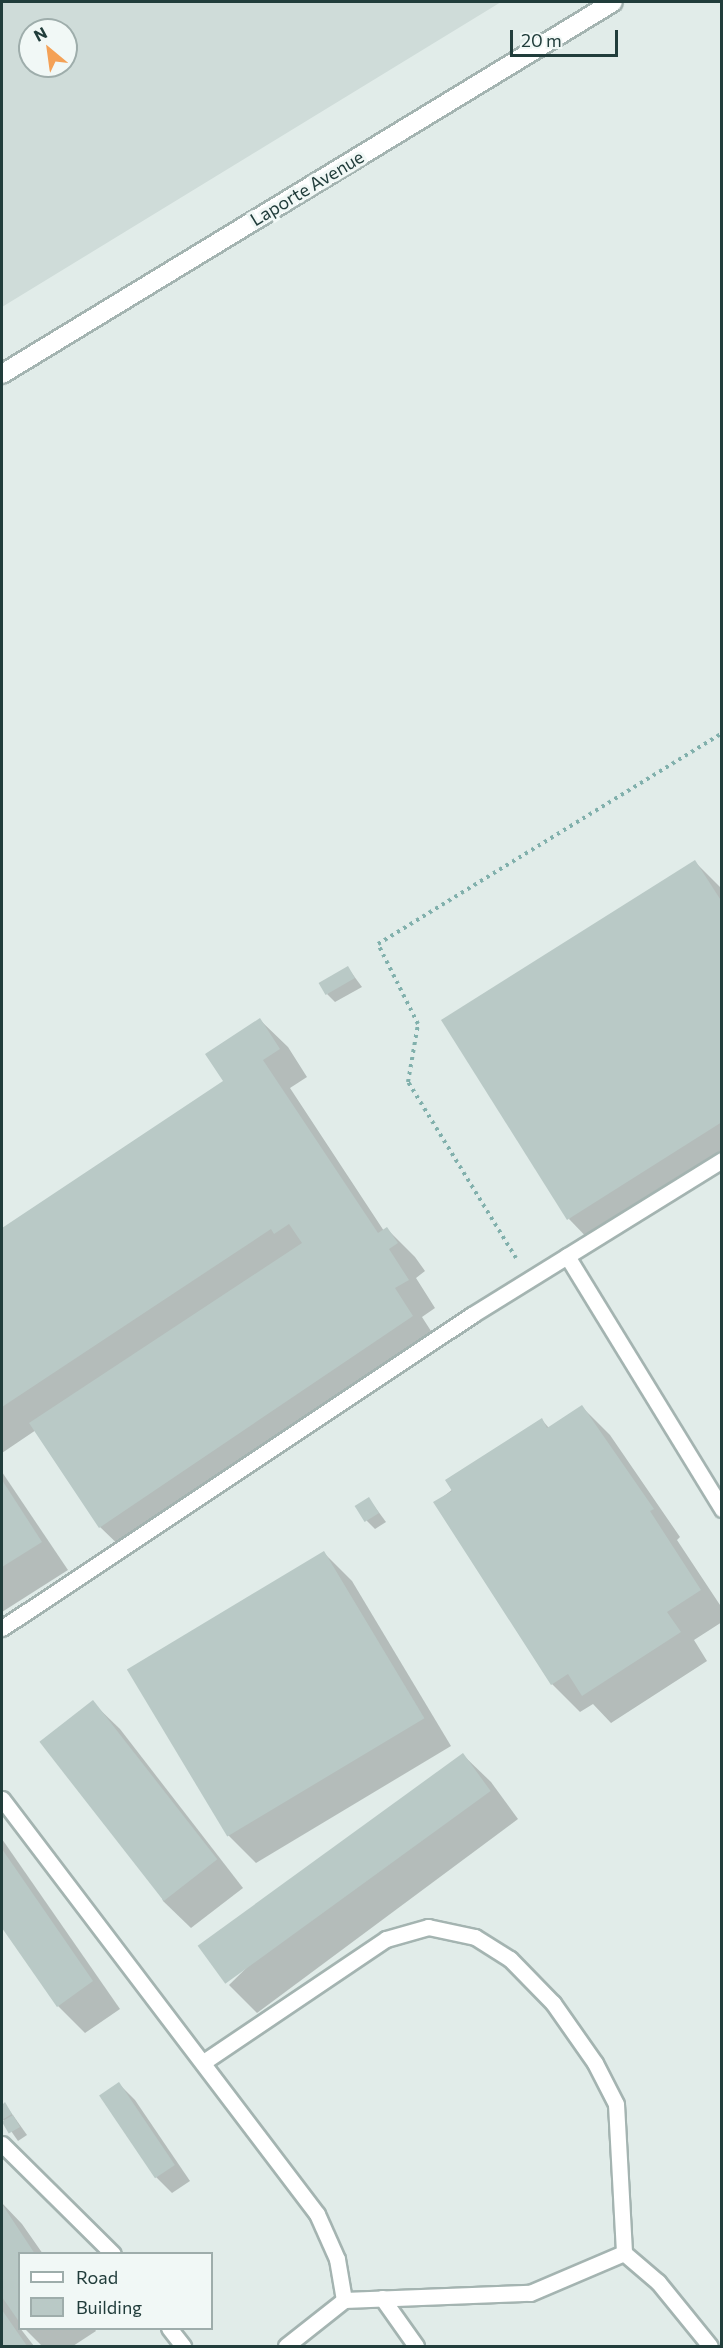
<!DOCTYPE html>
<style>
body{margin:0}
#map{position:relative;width:723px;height:2348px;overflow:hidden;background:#e1ece9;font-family:Commissioner,sans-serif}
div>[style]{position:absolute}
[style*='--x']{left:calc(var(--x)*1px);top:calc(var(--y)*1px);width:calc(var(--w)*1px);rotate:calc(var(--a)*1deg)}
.built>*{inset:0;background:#cfdcd9}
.shadow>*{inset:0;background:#0003}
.building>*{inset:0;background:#b9c9c6;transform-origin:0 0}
.path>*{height:4px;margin-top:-2px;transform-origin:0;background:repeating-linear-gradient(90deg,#81b0ac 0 3px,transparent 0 7.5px)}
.roads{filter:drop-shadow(2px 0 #a4b4b1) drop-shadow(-2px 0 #a4b4b1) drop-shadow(0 2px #a4b4b1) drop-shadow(0 -2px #a4b4b1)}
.lane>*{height:15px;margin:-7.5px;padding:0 7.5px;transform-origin:7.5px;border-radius:7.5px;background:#fff}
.secondary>*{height:18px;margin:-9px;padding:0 9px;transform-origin:9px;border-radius:9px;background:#fff}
span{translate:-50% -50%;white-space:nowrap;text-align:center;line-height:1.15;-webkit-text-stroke:6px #f1f8f6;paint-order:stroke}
.street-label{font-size:18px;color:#213d3b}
.frame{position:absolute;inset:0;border:3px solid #213d3b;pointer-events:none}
.legend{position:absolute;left:18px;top:2252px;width:195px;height:78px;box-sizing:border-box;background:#f1f8f6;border:2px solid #9eadab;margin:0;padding:8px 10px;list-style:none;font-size:18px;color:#213d3b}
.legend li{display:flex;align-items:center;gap:12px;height:30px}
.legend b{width:30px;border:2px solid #9eadab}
.north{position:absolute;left:18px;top:18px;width:60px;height:60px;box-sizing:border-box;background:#f1f8f6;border:2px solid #9eadab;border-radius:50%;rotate:331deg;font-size:16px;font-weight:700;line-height:24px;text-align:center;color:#213d3b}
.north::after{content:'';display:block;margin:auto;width:21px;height:27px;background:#f4a156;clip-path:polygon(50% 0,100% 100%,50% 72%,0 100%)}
.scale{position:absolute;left:510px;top:30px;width:108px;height:27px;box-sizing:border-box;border:3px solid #213d3b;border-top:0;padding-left:8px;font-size:18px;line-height:21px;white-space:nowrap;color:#213d3b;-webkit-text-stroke:4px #f1f8f6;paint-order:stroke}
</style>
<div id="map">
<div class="built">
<i style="clip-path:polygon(evenodd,2px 2px,501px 2px,2px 307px,2px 2px,30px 30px,66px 30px,66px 66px,30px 66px,30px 30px)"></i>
</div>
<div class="shadow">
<i style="clip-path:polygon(695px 862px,722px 889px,722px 1167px,596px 1247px,569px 1219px)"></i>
<i style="clip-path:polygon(348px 968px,362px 987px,335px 1002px,327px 994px)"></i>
<i style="clip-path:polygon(260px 1020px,288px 1047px,307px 1077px,290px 1088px,384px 1231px,387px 1229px,415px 1257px,425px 1271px,416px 1278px,435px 1308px,422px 1317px,440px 1345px,128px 1554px,100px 1527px,36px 1430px,2px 1453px,2px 1229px,225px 1082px)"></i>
<i style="clip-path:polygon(582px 1407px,610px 1435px,680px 1537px,677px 1540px,722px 1608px,722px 1622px,694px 1640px,707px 1661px,611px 1723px,593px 1704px,580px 1712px,552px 1684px,435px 1503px,542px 1420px,549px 1428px)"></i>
<i style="clip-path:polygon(2px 1472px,68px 1570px,2px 1612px)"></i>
<i style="clip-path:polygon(369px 1499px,386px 1522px,375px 1529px,367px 1521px)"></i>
<i style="clip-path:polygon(324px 1553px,352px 1581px,451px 1746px,256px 1863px,228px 1835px)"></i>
<i style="clip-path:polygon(92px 1702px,120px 1729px,243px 1888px,191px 1928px,163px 1901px)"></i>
<i style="clip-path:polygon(463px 1755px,491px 1782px,518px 1819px,257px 2013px,229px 1985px)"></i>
<i style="clip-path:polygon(2px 1839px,120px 2009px,85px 2033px,58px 2006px,2px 1925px)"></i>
<i style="clip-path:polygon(119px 2084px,135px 2100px,190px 2181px,172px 2193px,156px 2177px)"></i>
<i style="clip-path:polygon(5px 2104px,27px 2135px,18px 2141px,2px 2118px)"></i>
<i style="clip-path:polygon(2px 2203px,22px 2224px,43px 2254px,20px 2254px,20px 2328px,34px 2346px,2px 2346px)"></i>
<i style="clip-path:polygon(24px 2328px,94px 2328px,96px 2331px,73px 2346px,42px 2346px)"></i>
</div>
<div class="building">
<i style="clip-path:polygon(695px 860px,722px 902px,722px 1122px,567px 1220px,441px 1020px)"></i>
<i style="left:348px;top:966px;width:14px;height:34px;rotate:60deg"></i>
<i style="clip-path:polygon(260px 1018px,280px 1049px,263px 1060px,378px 1233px,387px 1227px,398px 1243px,389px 1249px,409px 1280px,395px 1288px,413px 1316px,99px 1528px,29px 1423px,302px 1243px,289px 1224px,274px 1234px,271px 1229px,2px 1407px,2px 1228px,223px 1081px,205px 1054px)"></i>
<i style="clip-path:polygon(582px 1405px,654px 1509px,650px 1511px,701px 1590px,667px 1612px,681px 1632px,582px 1696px,568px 1674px,551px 1685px,433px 1502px,452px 1491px,445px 1480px,542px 1418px,547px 1428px)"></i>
<i style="clip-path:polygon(2px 1480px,42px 1542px,2px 1567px)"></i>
<i style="left:369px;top:1497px;width:19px;height:17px;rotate:58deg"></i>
<i style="left:324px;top:1551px;width:195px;height:230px;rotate:59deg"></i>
<i style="left:93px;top:1700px;width:202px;height:68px;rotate:52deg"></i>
<i style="left:463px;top:1753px;width:47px;height:328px;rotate:54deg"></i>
<i style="clip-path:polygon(2px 1849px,93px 1981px,57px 2007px,2px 1928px)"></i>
<i style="left:119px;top:2082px;width:100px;height:24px;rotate:56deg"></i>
<i style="clip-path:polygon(5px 2102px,12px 2114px,2px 2120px,2px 2105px)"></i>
<i style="left:13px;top:2115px;width:14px;height:13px;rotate:60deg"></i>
<i style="clip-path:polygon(2px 2204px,35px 2254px,20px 2254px,20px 2323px,2px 2297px)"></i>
<i style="clip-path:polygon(2px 2310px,27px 2346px,2px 2346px)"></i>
</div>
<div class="path">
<i style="--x:516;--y:1258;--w:206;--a:-121.5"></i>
<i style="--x:408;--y:1082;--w:59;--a:-80.2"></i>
<i style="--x:418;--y:1024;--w:89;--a:-116.6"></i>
<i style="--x:378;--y:944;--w:404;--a:-31.5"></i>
</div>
<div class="roads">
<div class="lane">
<i style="--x:567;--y:1256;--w:297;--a:58.5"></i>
<i style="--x:2;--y:1628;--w:565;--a:-33.66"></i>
<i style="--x:472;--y:1315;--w:294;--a:-31.8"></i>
<i style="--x:2;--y:1799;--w:521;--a:52.8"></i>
<i style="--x:317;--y:2214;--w:49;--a:66"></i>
<i style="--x:337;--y:2259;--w:42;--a:80.3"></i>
<i style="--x:205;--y:2061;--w:218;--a:-34"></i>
<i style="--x:386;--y:1939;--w:44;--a:-15.9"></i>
<i style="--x:428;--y:1927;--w:48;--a:12"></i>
<i style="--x:475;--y:1937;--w:41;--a:32.2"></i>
<i style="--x:510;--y:1959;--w:62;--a:45.7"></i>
<i style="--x:553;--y:2003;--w:73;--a:55"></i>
<i style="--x:595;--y:2063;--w:46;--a:62.9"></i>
<i style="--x:616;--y:2104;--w:149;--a:86.9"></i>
<i style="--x:2;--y:2144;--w:156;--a:44.7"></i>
<i style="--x:382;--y:2298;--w:59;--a:54.7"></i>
<i style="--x:169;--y:2328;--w:23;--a:52"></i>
<i style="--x:286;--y:2346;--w:74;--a:-38.4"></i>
<i style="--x:344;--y:2300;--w:186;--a:-2.2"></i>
<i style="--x:530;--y:2293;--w:102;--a:-23.1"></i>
<i style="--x:624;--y:2253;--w:45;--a:40.5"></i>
<i style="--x:658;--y:2282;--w:82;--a:50.9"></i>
</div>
<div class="secondary">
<i style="--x:2;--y:374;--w:715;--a:-31.33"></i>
</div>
</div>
<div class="street-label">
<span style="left:307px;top:188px;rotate:-31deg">Laporte Avenue</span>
</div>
<div class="frame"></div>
<ul class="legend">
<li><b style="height:8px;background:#fff"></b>Road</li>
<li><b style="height:16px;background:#b9c9c6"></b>Building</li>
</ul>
<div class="north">N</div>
<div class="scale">20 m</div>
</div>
